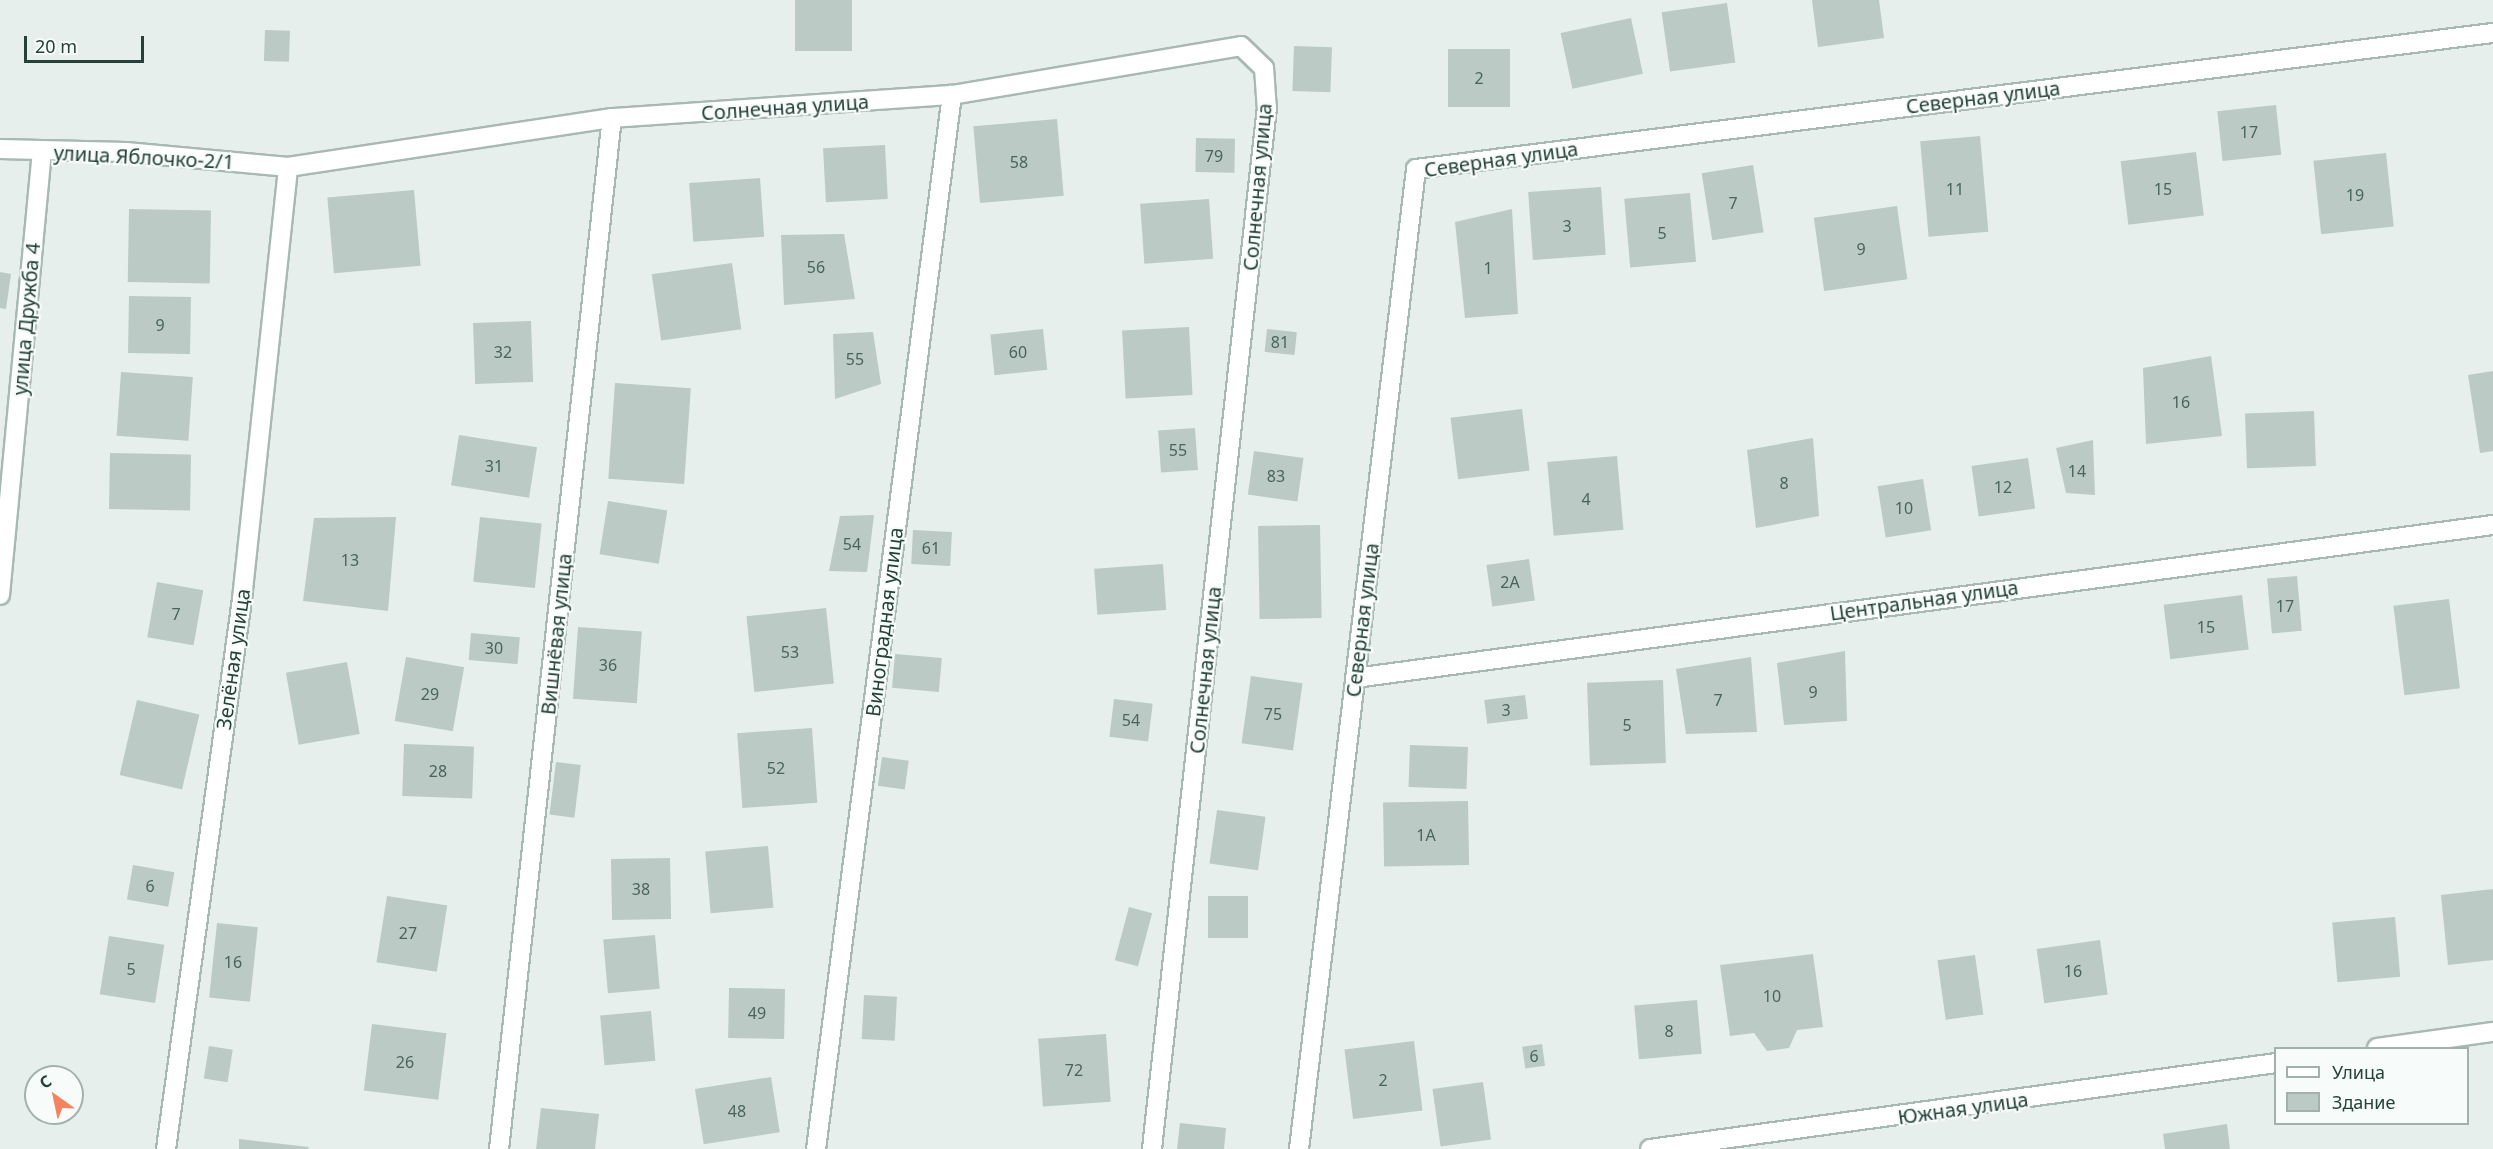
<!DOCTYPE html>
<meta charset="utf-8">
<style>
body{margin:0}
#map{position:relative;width:2493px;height:1149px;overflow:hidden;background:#e6efeb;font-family:"Noto Sans",sans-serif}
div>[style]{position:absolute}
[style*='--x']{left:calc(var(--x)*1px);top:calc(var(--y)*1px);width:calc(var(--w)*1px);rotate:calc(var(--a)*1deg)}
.building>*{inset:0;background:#bbcac4;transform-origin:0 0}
.roads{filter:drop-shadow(2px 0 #a8b8b2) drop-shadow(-2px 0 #a8b8b2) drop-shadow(0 2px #a8b8b2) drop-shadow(0 -2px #a8b8b2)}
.minor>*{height:18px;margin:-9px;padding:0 9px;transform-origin:9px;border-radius:9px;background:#fff}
span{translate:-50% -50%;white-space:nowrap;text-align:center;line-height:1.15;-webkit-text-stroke:4.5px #f7fbf9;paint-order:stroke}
.number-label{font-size:16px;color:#4a645c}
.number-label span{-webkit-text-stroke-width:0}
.street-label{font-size:20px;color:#24423a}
.legend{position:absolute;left:2274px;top:1047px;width:195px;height:78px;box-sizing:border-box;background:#f7fbf9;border:2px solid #a3b1ad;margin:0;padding:8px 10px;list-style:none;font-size:18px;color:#24423a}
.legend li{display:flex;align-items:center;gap:12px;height:30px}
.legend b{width:30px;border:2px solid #a3b1ad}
.north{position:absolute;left:24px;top:1065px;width:60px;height:60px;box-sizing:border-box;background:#f7fbf9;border:2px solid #a3b1ad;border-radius:50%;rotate:327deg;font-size:16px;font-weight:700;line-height:24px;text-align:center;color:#24423a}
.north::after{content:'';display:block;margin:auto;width:21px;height:27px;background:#f4845f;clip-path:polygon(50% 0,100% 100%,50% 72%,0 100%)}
.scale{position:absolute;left:24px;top:36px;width:120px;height:27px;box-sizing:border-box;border:3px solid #24423a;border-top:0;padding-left:8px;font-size:18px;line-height:21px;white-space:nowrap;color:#24423a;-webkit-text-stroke:4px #f7fbf9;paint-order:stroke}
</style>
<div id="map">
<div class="building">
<i style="left:795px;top:0;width:57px;height:51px"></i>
<i style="clip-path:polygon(1812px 0,1879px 0,1884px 38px,1818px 47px)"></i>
<i style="left:1727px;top:3px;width:60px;height:66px;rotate:82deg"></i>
<i style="left:1631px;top:18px;width:57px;height:72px;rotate:78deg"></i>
<i style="left:265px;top:30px;width:25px;height:31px;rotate:2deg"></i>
<i style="left:1294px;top:46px;width:38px;height:45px;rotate:2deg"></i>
<i style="left:1448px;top:49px;width:62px;height:58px"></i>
<i style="left:2276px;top:105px;width:50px;height:59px;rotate:84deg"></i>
<i style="left:1057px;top:119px;width:77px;height:84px;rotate:85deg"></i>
<i style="left:1980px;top:136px;width:96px;height:60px;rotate:85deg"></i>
<i style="left:1196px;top:138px;width:39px;height:34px;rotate:1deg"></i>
<i style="left:885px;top:145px;width:54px;height:62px;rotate:87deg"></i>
<i style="left:2196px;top:152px;width:64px;height:76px;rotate:83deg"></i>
<i style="left:2386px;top:153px;width:74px;height:73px;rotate:84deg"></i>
<i style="left:1753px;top:165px;width:68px;height:52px;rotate:81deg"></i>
<i style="left:760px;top:178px;width:59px;height:71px;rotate:86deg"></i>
<i style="left:1601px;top:187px;width:68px;height:73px;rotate:86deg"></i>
<i style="left:414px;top:190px;width:76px;height:87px;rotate:85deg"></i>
<i style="left:1690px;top:193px;width:69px;height:66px;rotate:85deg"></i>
<i style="left:1209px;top:199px;width:60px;height:69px;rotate:86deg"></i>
<i style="left:1897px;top:206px;width:74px;height:84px;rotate:82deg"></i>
<i style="left:129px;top:209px;width:82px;height:73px;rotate:1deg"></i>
<i style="clip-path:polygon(1512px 209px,1518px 314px,1465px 318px,1455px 222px)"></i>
<i style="clip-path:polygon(844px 234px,855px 299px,784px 305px,781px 235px)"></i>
<i style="left:732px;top:263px;width:67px;height:81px;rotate:82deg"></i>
<i style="clip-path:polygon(0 272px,11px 274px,6px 309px,0 308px)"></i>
<i style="left:129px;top:296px;width:62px;height:57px;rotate:1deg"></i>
<i style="left:531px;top:321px;width:61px;height:58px;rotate:88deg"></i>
<i style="left:1189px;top:327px;width:68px;height:67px;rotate:87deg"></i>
<i style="left:1043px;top:329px;width:41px;height:53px;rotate:84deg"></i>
<i style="left:1267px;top:329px;width:30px;height:23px;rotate:6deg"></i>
<i style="clip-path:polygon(873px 332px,881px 384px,835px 399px,833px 334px)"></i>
<i style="clip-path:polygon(2211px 356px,2222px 436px,2146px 444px,2143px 368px)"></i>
<i style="clip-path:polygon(2493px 371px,2493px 451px,2480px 453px,2468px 375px)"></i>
<i style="left:121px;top:372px;width:72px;height:64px;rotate:4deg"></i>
<i style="left:615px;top:383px;width:76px;height:96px;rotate:4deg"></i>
<i style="left:1522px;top:409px;width:62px;height:72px;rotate:83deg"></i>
<i style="left:2314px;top:411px;width:55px;height:69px;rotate:88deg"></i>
<i style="left:1195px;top:428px;width:42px;height:37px;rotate:86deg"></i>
<i style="left:459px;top:435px;width:79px;height:51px;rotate:9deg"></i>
<i style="clip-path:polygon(1813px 438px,1819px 516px,1756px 528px,1747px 450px)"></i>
<i style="clip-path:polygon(2093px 440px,2095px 495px,2066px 493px,2056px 448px)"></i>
<i style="left:1254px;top:451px;width:50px;height:44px;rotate:8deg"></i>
<i style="left:110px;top:453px;width:81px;height:56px;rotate:1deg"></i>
<i style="left:1617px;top:456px;width:74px;height:70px;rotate:85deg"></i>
<i style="left:2028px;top:458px;width:51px;height:57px;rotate:82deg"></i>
<i style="left:1923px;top:479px;width:52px;height:46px;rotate:81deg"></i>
<i style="left:608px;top:501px;width:60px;height:54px;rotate:9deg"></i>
<i style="clip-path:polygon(874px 515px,867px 572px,829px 571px,840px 516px)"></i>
<i style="clip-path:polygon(396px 517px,388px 611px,303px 601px,314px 518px)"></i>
<i style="left:480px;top:517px;width:62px;height:65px;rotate:6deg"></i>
<i style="left:1320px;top:525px;width:93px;height:62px;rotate:89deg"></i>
<i style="left:913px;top:530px;width:39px;height:34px;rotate:3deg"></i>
<i style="left:1529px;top:559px;width:42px;height:43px;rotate:82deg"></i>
<i style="left:1163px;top:564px;width:46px;height:69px;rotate:86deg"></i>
<i style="left:2297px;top:576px;width:55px;height:30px;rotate:85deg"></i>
<i style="left:157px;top:582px;width:47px;height:56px;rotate:10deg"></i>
<i style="left:2242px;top:595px;width:55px;height:79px;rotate:83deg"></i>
<i style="left:2449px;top:599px;width:90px;height:56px;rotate:83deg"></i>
<i style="left:826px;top:608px;width:76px;height:80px;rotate:84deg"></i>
<i style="left:578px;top:627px;width:64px;height:72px;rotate:4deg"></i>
<i style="left:471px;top:633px;width:49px;height:27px;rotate:5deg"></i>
<i style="clip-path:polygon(1845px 651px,1847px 721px,1784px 725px,1777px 663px)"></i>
<i style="left:895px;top:654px;width:47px;height:34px;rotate:5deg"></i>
<i style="left:406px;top:657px;width:59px;height:65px;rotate:10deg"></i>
<i style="clip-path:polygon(1751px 657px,1757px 732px,1686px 734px,1676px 669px)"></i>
<i style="left:347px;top:662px;width:73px;height:62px;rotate:80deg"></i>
<i style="left:1251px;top:676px;width:52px;height:68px;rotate:8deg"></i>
<i style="left:1663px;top:680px;width:83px;height:76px;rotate:88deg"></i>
<i style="left:1525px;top:695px;width:24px;height:41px;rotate:83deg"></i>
<i style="left:1114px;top:699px;width:39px;height:38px;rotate:7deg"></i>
<i style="left:137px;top:700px;width:64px;height:77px;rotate:13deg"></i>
<i style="left:812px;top:728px;width:75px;height:75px;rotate:86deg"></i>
<i style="left:404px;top:744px;width:70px;height:52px;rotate:2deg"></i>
<i style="left:1410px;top:745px;width:58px;height:42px;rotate:2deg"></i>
<i style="left:882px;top:757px;width:27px;height:29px;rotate:8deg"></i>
<i style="left:556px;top:762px;width:25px;height:53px;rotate:7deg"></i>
<i style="left:1468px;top:801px;width:64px;height:85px;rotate:89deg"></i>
<i style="left:1217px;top:810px;width:49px;height:54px;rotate:8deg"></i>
<i style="left:768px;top:846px;width:62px;height:63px;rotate:85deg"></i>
<i style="left:670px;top:858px;width:61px;height:59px;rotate:89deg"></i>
<i style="left:133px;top:865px;width:42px;height:35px;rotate:10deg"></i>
<i style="clip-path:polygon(2493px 889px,2493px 960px,2448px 965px,2441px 895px)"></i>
<i style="left:387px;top:896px;width:61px;height:67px;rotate:9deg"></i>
<i style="left:1208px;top:896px;width:40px;height:42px"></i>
<i style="left:1129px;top:907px;width:24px;height:55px;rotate:15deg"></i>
<i style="left:2395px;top:917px;width:60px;height:63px;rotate:85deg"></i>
<i style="left:217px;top:923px;width:41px;height:75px;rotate:6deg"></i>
<i style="left:655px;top:935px;width:54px;height:52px;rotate:85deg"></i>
<i style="left:109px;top:936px;width:56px;height:59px;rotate:9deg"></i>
<i style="left:2100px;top:940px;width:55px;height:64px;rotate:82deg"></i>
<i style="clip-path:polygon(1813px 954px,1823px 1027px,1797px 1030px,1789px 1048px,1767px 1051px,1754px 1033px,1730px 1036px,1720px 965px)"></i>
<i style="left:1975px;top:955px;width:60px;height:38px;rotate:82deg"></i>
<i style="left:729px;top:988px;width:56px;height:50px;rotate:1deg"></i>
<i style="left:864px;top:995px;width:33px;height:44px;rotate:3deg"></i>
<i style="left:1697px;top:1000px;width:54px;height:63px;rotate:85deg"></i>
<i style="left:651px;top:1011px;width:50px;height:51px;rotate:85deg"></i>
<i style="left:372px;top:1024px;width:75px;height:67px;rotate:7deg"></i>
<i style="left:1106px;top:1034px;width:68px;height:68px;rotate:86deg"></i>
<i style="left:1414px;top:1041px;width:70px;height:70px;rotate:83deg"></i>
<i style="left:1542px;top:1044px;width:22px;height:20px;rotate:82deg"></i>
<i style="left:209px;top:1046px;width:24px;height:33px;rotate:9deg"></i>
<i style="left:771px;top:1077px;width:56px;height:77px;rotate:81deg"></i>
<i style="left:1483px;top:1082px;width:58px;height:51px;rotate:82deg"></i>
<i style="clip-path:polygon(541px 1108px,599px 1114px,595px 1149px,536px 1149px)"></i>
<i style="clip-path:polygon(1180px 1123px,1226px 1128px,1224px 1149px,1177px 1149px)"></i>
<i style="clip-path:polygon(2227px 1124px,2230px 1149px,2165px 1149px,2163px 1134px)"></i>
<i style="clip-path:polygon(239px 1139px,309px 1147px,308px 1149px,239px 1149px)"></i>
</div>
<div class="roads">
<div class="minor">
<i style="--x:0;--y:149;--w:126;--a:1.4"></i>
<i style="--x:126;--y:152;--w:163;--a:5.3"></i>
<i style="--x:288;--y:167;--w:328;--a:-8.6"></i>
<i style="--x:612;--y:118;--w:341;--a:-3.9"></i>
<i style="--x:952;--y:95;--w:293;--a:-9.6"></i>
<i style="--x:1241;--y:46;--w:32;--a:44"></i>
<i style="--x:1264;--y:68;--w:39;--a:86"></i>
<i style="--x:1267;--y:107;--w:1048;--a:96.3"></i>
<i style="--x:0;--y:595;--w:446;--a:-84.6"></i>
<i style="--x:1355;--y:678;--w:1148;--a:-7.66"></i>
<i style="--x:2377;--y:1048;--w:117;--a:-7.9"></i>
<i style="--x:166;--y:1149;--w:555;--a:-82.13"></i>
<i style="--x:242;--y:599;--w:434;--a:-83.9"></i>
<i style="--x:499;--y:1149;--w:1037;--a:-83.75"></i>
<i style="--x:816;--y:1149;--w:1063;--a:-82.65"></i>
<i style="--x:1299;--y:1149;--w:987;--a:-83.19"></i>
<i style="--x:1416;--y:169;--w:1086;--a:-7.2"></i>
<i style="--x:1650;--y:1149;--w:632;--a:-7.82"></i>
</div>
</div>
<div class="number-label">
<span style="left:1479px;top:78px">2</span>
<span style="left:2249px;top:132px">17</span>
<span style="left:1214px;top:156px">79</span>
<span style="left:1019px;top:162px">58</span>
<span style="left:1955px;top:189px">11</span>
<span style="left:2163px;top:189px">15</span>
<span style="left:2355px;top:195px">19</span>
<span style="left:1733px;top:203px">7</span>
<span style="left:1567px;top:226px">3</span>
<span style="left:1662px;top:233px">5</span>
<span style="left:1861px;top:249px">9</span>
<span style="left:816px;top:267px">56</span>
<span style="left:1488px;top:268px">1</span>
<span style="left:160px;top:325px">9</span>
<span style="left:1280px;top:342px">81</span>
<span style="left:503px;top:352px">32</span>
<span style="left:1018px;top:352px">60</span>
<span style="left:855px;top:359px">55</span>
<span style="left:2181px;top:402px">16</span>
<span style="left:1178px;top:450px">55</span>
<span style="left:494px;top:466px">31</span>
<span style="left:2077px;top:471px">14</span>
<span style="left:1276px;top:476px">83</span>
<span style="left:1784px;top:483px">8</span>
<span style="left:2003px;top:487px">12</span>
<span style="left:1586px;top:499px">4</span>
<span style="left:1904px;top:508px">10</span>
<span style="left:852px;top:544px">54</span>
<span style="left:931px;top:548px">61</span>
<span style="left:350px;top:560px">13</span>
<span style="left:1510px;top:582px">2А</span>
<span style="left:2285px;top:606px">17</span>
<span style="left:176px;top:614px">7</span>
<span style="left:2206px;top:627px">15</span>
<span style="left:494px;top:648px">30</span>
<span style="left:790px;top:652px">53</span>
<span style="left:608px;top:665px">36</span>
<span style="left:1813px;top:692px">9</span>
<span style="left:430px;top:694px">29</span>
<span style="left:1718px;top:700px">7</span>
<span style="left:1506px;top:710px">3</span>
<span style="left:1273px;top:714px">75</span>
<span style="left:1131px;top:720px">54</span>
<span style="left:1627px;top:725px">5</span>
<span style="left:776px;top:768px">52</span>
<span style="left:438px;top:771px">28</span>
<span style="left:1426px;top:835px">1А</span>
<span style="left:150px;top:886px">6</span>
<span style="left:641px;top:889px">38</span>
<span style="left:408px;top:933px">27</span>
<span style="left:233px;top:962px">16</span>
<span style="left:131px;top:969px">5</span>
<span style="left:2073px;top:971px">16</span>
<span style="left:1772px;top:996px">10</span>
<span style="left:757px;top:1013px">49</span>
<span style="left:1669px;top:1031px">8</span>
<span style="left:1534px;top:1056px">6</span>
<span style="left:405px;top:1062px">26</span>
<span style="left:1074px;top:1070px">72</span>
<span style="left:1383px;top:1080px">2</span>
<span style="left:737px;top:1111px">48</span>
</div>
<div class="street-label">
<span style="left:1983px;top:97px;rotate:-7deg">Северная улица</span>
<span style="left:785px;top:107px;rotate:-4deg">Солнечная улица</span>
<span style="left:144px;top:157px;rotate:3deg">улица Яблочко-2/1</span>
<span style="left:1501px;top:159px;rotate:-8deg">Северная улица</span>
<span style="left:1257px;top:187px;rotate:-85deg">Солнечная улица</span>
<span style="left:26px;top:319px;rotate:-85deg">улица Дружба 4</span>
<span style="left:1924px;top:600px;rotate:-8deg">Центральная улица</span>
<span style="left:1362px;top:620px;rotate:-83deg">Северная улица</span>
<span style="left:884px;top:622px;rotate:-83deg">Виноградная улица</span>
<span style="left:556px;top:634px;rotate:-84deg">Вишнёвая улица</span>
<span style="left:233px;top:659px;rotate:-82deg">Зелёная улица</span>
<span style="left:1205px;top:670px;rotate:-84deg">Солнечная улица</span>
<span style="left:1963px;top:1108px;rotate:-8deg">Южная улица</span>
</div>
<ul class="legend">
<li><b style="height:8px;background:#fff"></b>Улица</li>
<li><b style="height:16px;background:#bbcac4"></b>Здание</li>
</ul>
<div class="north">С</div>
<div class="scale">20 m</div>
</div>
